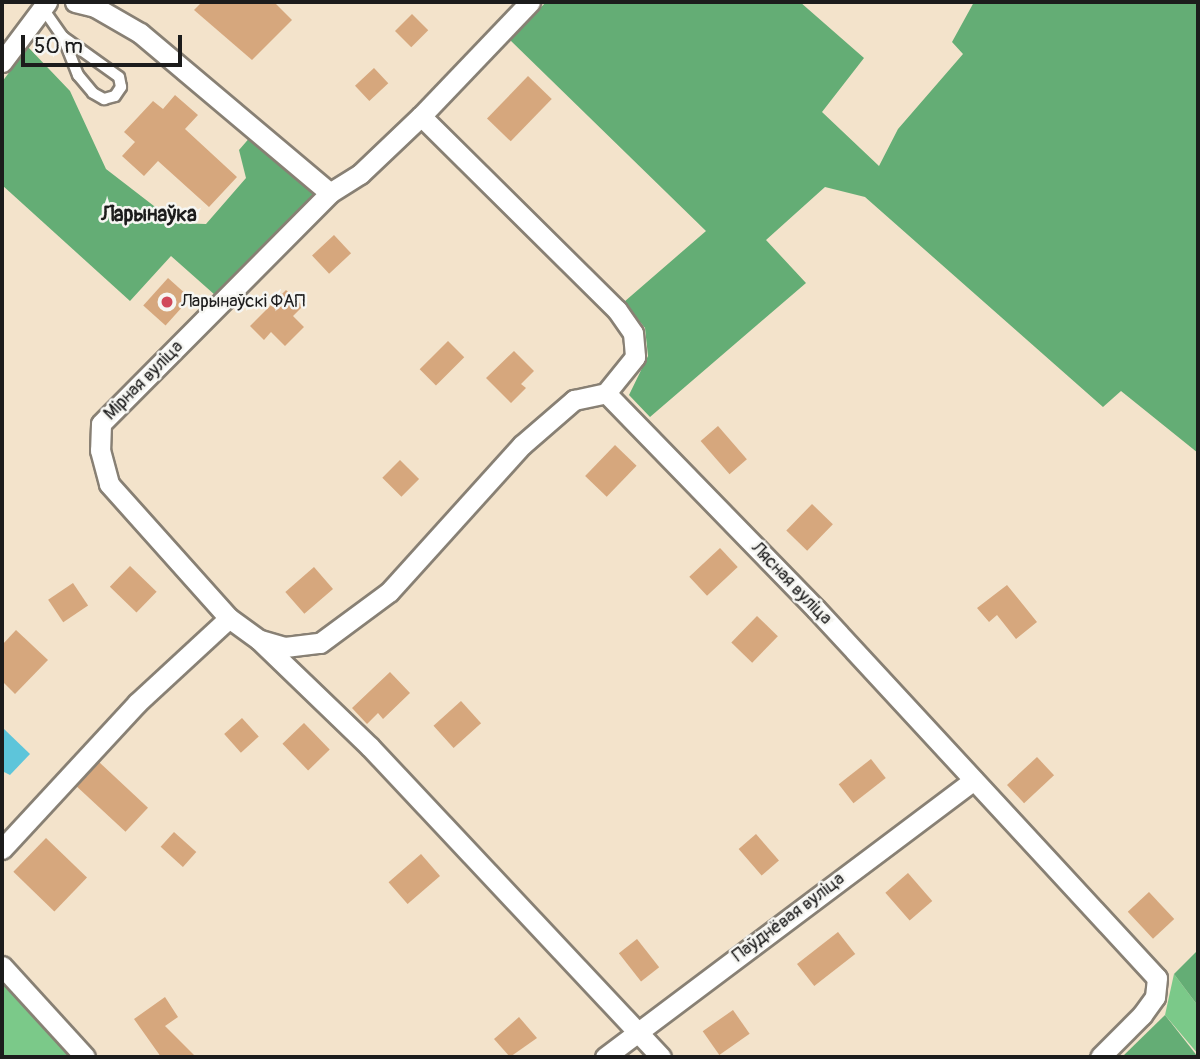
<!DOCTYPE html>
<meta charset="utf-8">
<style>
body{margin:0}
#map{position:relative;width:1200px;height:1059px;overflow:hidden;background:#f3e3cb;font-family:Pangolin,sans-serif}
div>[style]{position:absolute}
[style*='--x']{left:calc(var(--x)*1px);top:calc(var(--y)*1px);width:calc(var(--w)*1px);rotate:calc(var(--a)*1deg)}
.green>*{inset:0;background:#7bc989}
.forest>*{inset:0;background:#64ad75}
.water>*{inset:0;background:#5dc5da}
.building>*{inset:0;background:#d6a77d;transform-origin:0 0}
.roads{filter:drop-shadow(2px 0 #888074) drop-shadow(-2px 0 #888074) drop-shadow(0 2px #888074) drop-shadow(0 -2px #888074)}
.service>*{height:10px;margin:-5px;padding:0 5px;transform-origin:5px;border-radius:5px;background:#fff}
.minor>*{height:19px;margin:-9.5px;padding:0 9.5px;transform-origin:9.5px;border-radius:9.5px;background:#fff}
.dots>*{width:19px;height:19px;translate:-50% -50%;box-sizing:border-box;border:4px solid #f6f6f2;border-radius:50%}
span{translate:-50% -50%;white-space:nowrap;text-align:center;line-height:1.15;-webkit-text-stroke:5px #f6f6f2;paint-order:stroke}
.poi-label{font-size:18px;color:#1c1c1c}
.left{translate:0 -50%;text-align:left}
.street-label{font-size:18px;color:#1c1c1c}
.quarter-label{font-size:21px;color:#1c1c1c;font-weight:700}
.frame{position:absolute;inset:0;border:4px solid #1c1c1c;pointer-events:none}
.scale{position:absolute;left:21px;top:35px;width:161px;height:32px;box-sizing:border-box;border:4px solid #1c1c1c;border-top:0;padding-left:9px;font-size:21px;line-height:24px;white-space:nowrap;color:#1c1c1c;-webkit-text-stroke:5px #f6f6f2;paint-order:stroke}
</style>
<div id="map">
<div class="green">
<i style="clip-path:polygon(1174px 974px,1198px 1006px,1198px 1054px,1165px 1015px)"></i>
<i style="clip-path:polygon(2px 978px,73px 1057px,2px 1057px)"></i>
</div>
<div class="forest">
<i style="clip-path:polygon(546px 2px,800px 2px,864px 58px,822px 112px,879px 166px,898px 129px,963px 54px,952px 42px,974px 2px,1198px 2px,1198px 453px,1121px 391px,1103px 407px,865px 197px,825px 187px,766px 240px,806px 283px,650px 417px,629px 395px,648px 356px,645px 328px,624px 302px,706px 231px,510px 40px)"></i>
<i style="clip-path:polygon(28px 47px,70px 91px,106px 169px,176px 223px,206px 224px,246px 178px,239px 150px,252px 135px,317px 194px,215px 295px,171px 256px,130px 301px,2px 185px,2px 82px)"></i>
<i style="clip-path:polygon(1198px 950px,1198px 1006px,1174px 974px)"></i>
<i style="clip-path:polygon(1165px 1015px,1198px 1057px,1122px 1057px)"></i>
</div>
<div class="water">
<i style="clip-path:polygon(4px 729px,30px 754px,10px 775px,2px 771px)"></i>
</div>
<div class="building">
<i style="clip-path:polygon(202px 2px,274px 2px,292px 20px,252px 60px,194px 10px)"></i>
<i style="left:412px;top:14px;width:23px;height:24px;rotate:45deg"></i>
<i style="left:374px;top:68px;width:21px;height:26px;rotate:47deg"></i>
<i style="left:528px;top:76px;width:33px;height:59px;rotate:44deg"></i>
<i style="clip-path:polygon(175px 95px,198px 115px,185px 129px,237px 177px,209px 207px,158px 161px,144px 176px,122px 156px,135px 142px,124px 132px,153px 101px,163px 109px)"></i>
<i style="left:334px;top:235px;width:25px;height:30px;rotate:47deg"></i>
<i style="left:168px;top:278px;width:30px;height:37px;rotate:42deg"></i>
<i style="clip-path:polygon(286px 290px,303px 306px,293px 316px,304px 327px,285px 346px,271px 332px,264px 340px,250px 326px)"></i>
<i style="left:448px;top:341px;width:23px;height:40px;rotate:45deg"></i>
<i style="clip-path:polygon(514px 351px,534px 371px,521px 384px,526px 388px,511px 403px,486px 378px)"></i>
<i style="left:718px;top:426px;width:44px;height:23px;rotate:49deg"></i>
<i style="left:615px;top:445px;width:30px;height:43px;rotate:44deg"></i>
<i style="left:400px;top:460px;width:27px;height:25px;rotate:45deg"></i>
<i style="left:812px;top:504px;width:29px;height:37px;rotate:44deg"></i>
<i style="left:720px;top:548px;width:26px;height:42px;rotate:47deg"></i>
<i style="left:130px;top:566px;width:37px;height:29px;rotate:44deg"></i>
<i style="left:314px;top:567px;width:29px;height:38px;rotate:49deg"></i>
<i style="left:73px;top:583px;width:27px;height:30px;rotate:56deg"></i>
<i style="clip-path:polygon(1007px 585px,1037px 622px,1016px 639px,997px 615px,989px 622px,977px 608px)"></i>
<i style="left:757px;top:616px;width:29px;height:37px;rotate:44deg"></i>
<i style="clip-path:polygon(16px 630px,48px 660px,15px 694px,2px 681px,2px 645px)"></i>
<i style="clip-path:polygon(390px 672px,410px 693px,383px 719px,378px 713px,367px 724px,352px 708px)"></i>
<i style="left:461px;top:701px;width:30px;height:37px;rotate:48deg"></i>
<i style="left:242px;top:718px;width:25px;height:24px;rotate:48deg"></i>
<i style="left:304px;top:723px;width:37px;height:30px;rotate:46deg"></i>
<i style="left:1037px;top:757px;width:25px;height:41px;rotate:47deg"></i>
<i style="left:871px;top:759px;width:24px;height:41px;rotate:52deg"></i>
<i style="left:99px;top:762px;width:67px;height:33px;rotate:43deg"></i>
<i style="left:174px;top:832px;width:30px;height:20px;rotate:42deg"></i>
<i style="left:756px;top:834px;width:35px;height:23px;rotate:49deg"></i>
<i style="left:46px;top:838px;width:57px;height:47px;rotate:44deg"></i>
<i style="left:421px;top:854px;width:29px;height:43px;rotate:49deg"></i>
<i style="left:908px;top:873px;width:37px;height:30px;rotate:49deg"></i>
<i style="left:1149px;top:892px;width:37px;height:29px;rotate:47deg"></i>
<i style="left:838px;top:932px;width:28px;height:52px;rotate:52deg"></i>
<i style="left:637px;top:939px;width:36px;height:23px;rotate:52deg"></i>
<i style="clip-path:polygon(165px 997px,178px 1017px,165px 1026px,196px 1057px,161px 1057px,134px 1019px)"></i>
<i style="left:733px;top:1010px;width:29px;height:37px;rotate:55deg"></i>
<i style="clip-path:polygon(519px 1017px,537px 1038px,510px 1057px,494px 1039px)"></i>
</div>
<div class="roads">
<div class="service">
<i style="--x:44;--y:10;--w:33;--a:55"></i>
<i style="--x:63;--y:37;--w:41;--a:68.5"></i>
<i style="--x:78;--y:75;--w:23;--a:50"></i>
<i style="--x:93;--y:93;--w:13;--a:29"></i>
<i style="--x:104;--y:99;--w:11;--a:-15"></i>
<i style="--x:115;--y:96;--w:11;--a:-56"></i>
<i style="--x:121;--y:87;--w:10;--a:-101"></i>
<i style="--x:119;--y:77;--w:69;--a:-144.5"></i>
</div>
<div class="minor">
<i style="--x:75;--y:2;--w:21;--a:14"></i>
<i style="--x:95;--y:7;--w:52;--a:30"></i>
<i style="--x:140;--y:33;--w:248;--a:40.1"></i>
<i style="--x:530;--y:2;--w:158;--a:133.7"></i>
<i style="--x:421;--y:116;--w:84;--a:136.4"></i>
<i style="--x:360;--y:174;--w:36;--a:148"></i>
<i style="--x:330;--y:193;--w:325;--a:134.8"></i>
<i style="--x:101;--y:424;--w:26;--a:92"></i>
<i style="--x:100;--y:450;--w:35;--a:75"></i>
<i style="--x:109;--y:484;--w:180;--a:48.2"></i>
<i style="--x:229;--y:618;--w:37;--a:36"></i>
<i style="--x:259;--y:640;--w:154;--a:43.9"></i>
<i style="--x:370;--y:747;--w:425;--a:46.8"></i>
<i style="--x:2;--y:62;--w:75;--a:-53.1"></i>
<i style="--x:421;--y:116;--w:276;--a:44.7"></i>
<i style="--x:617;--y:310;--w:28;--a:55"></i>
<i style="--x:633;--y:333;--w:24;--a:85"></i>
<i style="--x:635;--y:357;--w:46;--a:128.9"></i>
<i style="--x:606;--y:393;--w:301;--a:45.8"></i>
<i style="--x:816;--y:609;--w:502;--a:47.26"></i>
<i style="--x:1157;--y:978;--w:19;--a:96"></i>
<i style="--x:1155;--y:997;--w:22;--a:126"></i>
<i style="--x:1142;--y:1015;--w:59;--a:135"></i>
<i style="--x:260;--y:640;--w:26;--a:16"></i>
<i style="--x:285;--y:647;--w:35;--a:-7"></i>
<i style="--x:320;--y:643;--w:86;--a:-36.5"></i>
<i style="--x:389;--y:592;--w:198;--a:-47.9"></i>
<i style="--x:522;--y:445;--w:69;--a:-40.9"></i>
<i style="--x:574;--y:400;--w:33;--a:-12"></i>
<i style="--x:2;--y:849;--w:199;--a:-47.2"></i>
<i style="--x:137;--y:703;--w:125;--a:-42.7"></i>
<i style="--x:2;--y:966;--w:123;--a:47.6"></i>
<i style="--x:605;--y:1057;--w:461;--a:-36.9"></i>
</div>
</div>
<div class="dots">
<i style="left:167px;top:302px;background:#d1495b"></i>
</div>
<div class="poi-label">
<span class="left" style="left:181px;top:302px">Ларынаўскі ФАП</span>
</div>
<div class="street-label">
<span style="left:144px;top:381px;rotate:-45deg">Мірная вуліца</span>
<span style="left:791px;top:584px;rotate:46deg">Лясная вуліца</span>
<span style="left:789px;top:918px;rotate:-37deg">Паўднёвая вуліца</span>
</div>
<div class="quarter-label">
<span style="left:149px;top:215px">Ларынаўка</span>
</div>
<div class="frame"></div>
<div class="scale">50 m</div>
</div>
